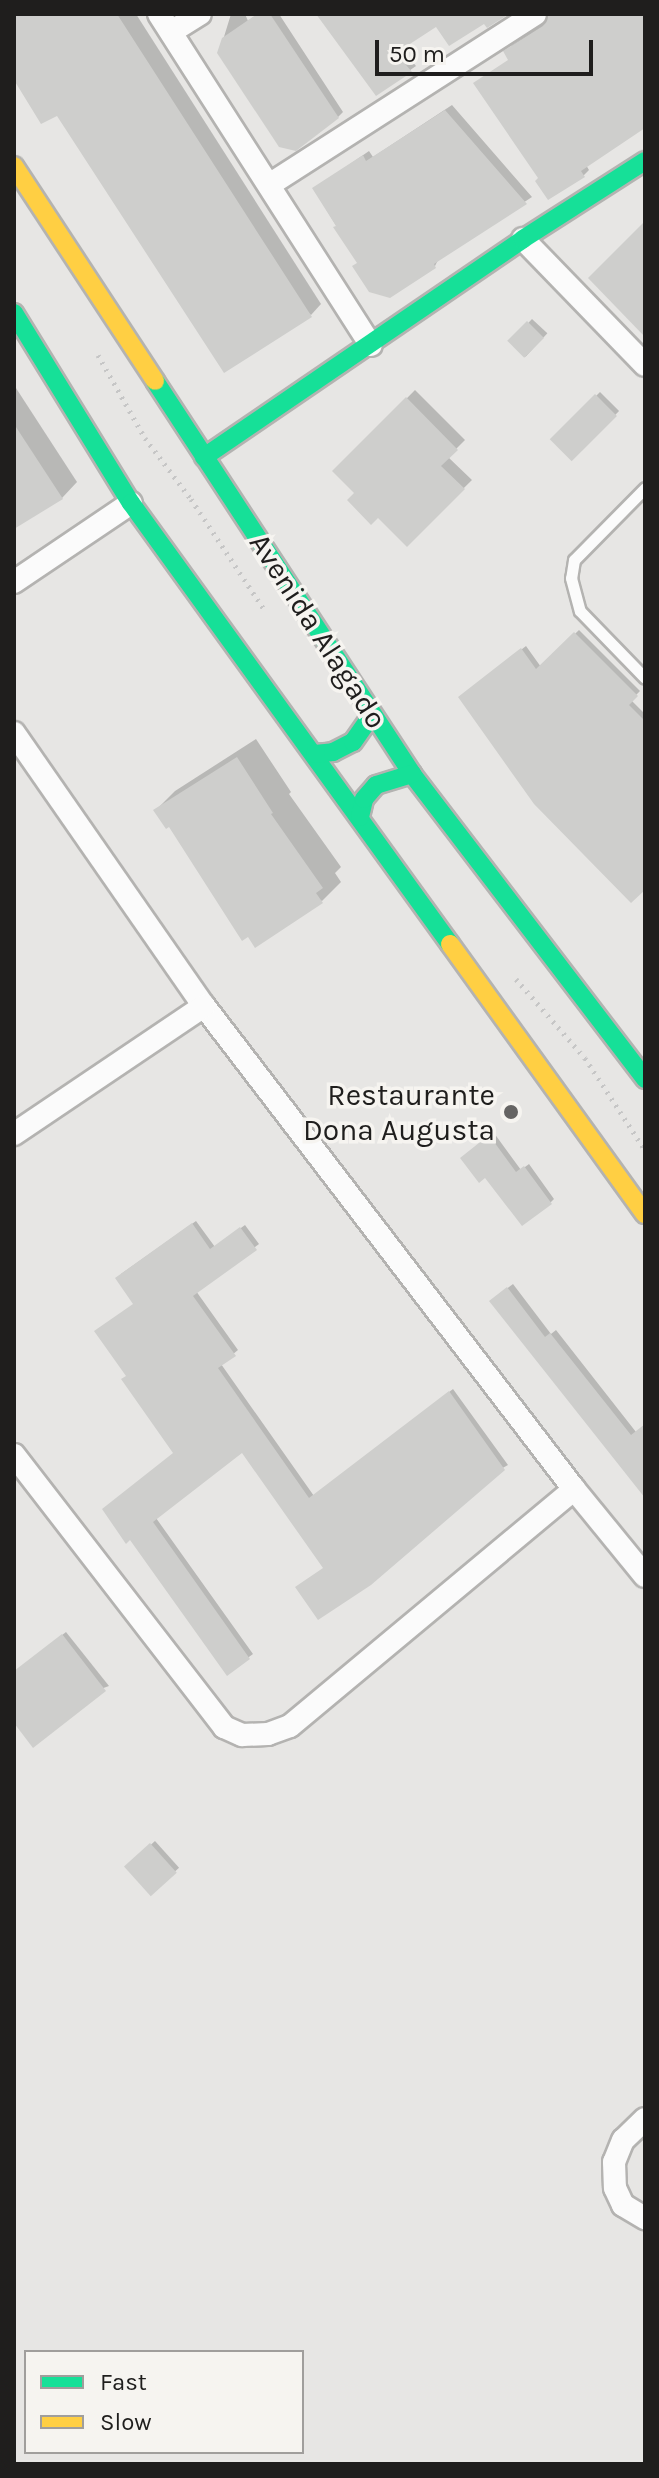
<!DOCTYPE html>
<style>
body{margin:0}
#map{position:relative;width:659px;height:2478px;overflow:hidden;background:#e7e6e4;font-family:Karla,sans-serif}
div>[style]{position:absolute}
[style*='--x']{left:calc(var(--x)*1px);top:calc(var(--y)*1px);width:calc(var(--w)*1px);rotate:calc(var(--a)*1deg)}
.shadow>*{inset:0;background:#0003;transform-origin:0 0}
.building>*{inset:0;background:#cececc;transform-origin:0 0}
.path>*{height:5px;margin-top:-2.5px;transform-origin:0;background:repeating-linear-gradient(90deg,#c6c6c6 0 2px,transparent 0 8px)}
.roads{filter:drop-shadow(2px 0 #b4b3b1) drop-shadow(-2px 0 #b4b3b1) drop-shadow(0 2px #b4b3b1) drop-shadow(0 -2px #b4b3b1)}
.lane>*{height:11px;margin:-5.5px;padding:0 5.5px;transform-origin:5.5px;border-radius:5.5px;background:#fbfbfb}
.street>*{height:22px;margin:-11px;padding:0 11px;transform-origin:11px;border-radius:11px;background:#fbfbfb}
.fast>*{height:18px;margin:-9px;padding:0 9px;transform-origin:9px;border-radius:9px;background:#16e098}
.slow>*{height:18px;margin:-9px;padding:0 9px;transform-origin:9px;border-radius:9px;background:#ffcf43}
.dots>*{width:22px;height:22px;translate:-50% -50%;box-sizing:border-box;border:4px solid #f6f4f0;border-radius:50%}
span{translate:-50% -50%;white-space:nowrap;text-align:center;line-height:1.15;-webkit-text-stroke:7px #f6f4f0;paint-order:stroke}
.street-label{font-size:30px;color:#1f1e1d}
.poi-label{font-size:30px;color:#1f1e1d}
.right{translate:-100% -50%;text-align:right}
.frame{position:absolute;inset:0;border:16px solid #1f1e1d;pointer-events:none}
.legend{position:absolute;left:24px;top:2350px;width:280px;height:104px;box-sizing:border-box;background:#f6f4f0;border:2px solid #a09e9c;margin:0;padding:10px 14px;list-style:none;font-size:24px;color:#1f1e1d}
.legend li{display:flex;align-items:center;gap:16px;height:40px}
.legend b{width:40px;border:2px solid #a09e9c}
.scale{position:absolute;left:375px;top:40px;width:218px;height:36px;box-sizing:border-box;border:4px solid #1f1e1d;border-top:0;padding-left:10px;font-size:24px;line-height:28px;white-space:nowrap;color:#1f1e1d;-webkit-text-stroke:6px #f6f4f0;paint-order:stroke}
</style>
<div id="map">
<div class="shadow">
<i style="clip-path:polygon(14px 14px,136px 14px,321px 304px,311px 315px,14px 77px)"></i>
<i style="clip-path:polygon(231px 14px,245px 14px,248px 21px,258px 14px,279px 14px,343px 112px,338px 117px,219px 53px)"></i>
<i style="clip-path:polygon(318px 14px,505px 14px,485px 21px,436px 25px,401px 48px,416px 66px,377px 93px)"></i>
<i style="clip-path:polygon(551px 14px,645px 14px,645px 126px,586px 165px,589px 170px,584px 175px,549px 198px,510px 59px,511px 46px,549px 20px)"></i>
<i style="clip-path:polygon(452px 105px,532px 197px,439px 258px,435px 266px,358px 262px,314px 189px,369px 151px,373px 157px)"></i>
<i style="left:532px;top:319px;width:21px;height:32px;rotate:43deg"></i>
<i style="clip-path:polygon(14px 385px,77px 482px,62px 498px,14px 527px)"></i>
<i style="clip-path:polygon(415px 390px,465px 440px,448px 457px,472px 480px,407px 544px,335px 471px)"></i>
<i style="left:600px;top:392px;width:27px;height:67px;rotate:45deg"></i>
<i style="clip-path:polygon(579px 630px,640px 691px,631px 700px,645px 714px,645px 886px,464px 694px,526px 646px,541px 667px)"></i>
<i style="clip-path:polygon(256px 739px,291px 792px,289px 794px,341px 867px,335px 873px,341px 882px,322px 901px,169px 824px,156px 810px,175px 791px)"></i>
<i style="clip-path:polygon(494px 1133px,521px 1170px,529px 1164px,554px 1199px,550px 1203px,466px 1154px)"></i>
<i style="clip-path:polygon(196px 1221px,215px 1247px,245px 1225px,259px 1244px,196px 1291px,238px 1350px,221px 1364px,314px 1496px,453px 1389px,508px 1465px,325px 1567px,242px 1450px,156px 1518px,253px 1654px,227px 1673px,131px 1537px,175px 1453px,128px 1375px,135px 1303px,121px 1274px)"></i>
<i style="clip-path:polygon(513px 1284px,551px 1334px,556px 1330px,636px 1432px,645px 1425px,645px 1491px,497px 1296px)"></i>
<i style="clip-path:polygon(66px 1632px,109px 1686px,14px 1720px,14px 1673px)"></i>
<i style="left:155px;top:1841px;width:36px;height:38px;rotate:48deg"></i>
</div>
<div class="building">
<i style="clip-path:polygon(14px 14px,117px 14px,312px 317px,224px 373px,57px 116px,41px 124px,14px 80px)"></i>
<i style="clip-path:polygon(257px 14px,270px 14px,339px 118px,296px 151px,279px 147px,217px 53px,222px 38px)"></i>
<i style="clip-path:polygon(316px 14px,509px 14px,487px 28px,484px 24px,449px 46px,436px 27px,396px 53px,412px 72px,376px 96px)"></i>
<i style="clip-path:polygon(549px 14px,645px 14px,645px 128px,581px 171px,585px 177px,548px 200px,535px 181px,538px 178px,473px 83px,508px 60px,503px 51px,543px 26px)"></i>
<i style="clip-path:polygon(445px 110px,527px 204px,434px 264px,436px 268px,390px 298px,369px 292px,352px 266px,357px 263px,333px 227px,336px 226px,312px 188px,363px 155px,366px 161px)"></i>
<i style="clip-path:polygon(645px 221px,645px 337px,588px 278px)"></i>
<i style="left:527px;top:321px;width:24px;height:28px;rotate:45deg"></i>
<i style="left:595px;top:394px;width:31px;height:64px;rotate:45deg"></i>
<i style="clip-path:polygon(406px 397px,458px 450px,441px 466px,465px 489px,407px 547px,378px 518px,371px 525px,347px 500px,354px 493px,332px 471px)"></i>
<i style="clip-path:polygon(14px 424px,63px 499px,14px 529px)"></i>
<i style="clip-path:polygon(574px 632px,638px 696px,629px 705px,645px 721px,645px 890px,631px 903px,534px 804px,458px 697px,521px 648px,536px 669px)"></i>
<i style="clip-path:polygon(237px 757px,273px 813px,271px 814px,323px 888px,316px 893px,323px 903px,255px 948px,248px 937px,242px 941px,169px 827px,166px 829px,153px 810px)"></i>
<i style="clip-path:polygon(489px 1135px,516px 1172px,524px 1166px,552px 1204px,522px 1226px,485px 1178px,479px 1183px,460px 1158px)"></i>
<i style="clip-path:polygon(192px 1223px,210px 1249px,240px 1227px,257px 1250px,193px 1296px,236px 1356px,218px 1368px,309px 1498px,449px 1391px,505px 1470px,371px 1585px,318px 1620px,295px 1587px,323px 1568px,242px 1453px,153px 1522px,250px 1659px,227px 1676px,130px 1540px,126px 1544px,102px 1509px,173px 1453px,121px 1379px,126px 1376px,94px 1331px,133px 1304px,115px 1278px)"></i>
<i style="clip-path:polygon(507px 1287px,545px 1337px,550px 1333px,631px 1435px,645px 1424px,645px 1498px,489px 1301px)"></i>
<i style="clip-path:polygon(62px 1634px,106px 1691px,33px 1748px,14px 1723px,14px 1671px)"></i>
<i style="left:150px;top:1843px;width:40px;height:35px;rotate:48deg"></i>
</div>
<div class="path">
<i style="--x:98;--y:355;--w:95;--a:60.5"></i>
<i style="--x:145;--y:438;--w:76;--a:53"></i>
<i style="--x:191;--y:499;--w:134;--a:56.5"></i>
<i style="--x:516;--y:979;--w:105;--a:48.9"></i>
<i style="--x:585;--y:1058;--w:110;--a:56.9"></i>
</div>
<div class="roads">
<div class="lane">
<i style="--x:645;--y:488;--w:101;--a:134.6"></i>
<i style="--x:574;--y:560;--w:18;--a:99"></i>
<i style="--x:571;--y:578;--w:34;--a:75"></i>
<i style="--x:580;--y:611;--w:93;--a:45.9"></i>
</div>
<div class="street">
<i style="--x:159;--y:14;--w:393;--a:57.4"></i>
<i style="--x:171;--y:32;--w:34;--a:-32"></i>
<i style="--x:269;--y:185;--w:316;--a:-32.7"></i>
<i style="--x:523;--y:239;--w:175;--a:45.9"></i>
<i style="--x:14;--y:582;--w:141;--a:-34"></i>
<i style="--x:14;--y:733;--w:333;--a:55.2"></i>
<i style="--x:204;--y:1006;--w:608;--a:52.55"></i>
<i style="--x:574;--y:1489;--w:112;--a:50.8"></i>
<i style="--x:14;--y:1134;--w:229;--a:-34"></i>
<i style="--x:14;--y:1455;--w:344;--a:52.3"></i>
<i style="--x:224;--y:1727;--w:20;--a:24"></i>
<i style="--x:242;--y:1735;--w:26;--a:-2"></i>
<i style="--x:268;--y:1734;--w:23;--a:-20"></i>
<i style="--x:290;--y:1726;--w:370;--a:-39.8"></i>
<i style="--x:645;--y:2119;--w:30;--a:136"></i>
<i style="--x:623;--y:2140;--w:24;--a:112"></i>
<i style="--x:614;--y:2162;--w:26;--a:88"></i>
<i style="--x:615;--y:2188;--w:19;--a:65"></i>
<i style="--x:623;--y:2205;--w:26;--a:31"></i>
</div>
<div class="fast">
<i style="--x:14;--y:313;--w:223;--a:58.4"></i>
<i style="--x:131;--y:503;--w:544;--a:54.12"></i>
<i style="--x:155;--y:381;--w:470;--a:56.8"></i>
<i style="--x:412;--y:774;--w:384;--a:52.6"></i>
<i style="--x:204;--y:457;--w:386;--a:-34.3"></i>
<i style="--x:523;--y:239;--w:145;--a:-32.6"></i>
<i style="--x:315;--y:754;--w:18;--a:-6"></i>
<i style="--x:333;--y:752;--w:22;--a:-27"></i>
<i style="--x:353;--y:742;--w:33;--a:-55"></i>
<i style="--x:360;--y:817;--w:18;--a:-77"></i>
<i style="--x:364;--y:799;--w:18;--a:-49"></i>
<i style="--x:376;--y:785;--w:38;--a:-17"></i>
</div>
<div class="slow">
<i style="--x:14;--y:166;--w:257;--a:56.7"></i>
<i style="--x:450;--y:944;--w:333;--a:54.2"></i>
</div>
</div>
<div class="dots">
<i style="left:511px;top:1112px;background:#656463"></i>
</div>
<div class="street-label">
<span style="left:318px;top:631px;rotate:57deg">Avenida Alagado</span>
</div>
<div class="poi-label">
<span class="right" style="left:495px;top:1112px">Restaurante<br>Dona Augusta</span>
</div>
<div class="frame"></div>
<ul class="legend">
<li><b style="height:10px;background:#16e098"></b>Fast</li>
<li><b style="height:10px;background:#ffcf43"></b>Slow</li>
</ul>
<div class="scale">50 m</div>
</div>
